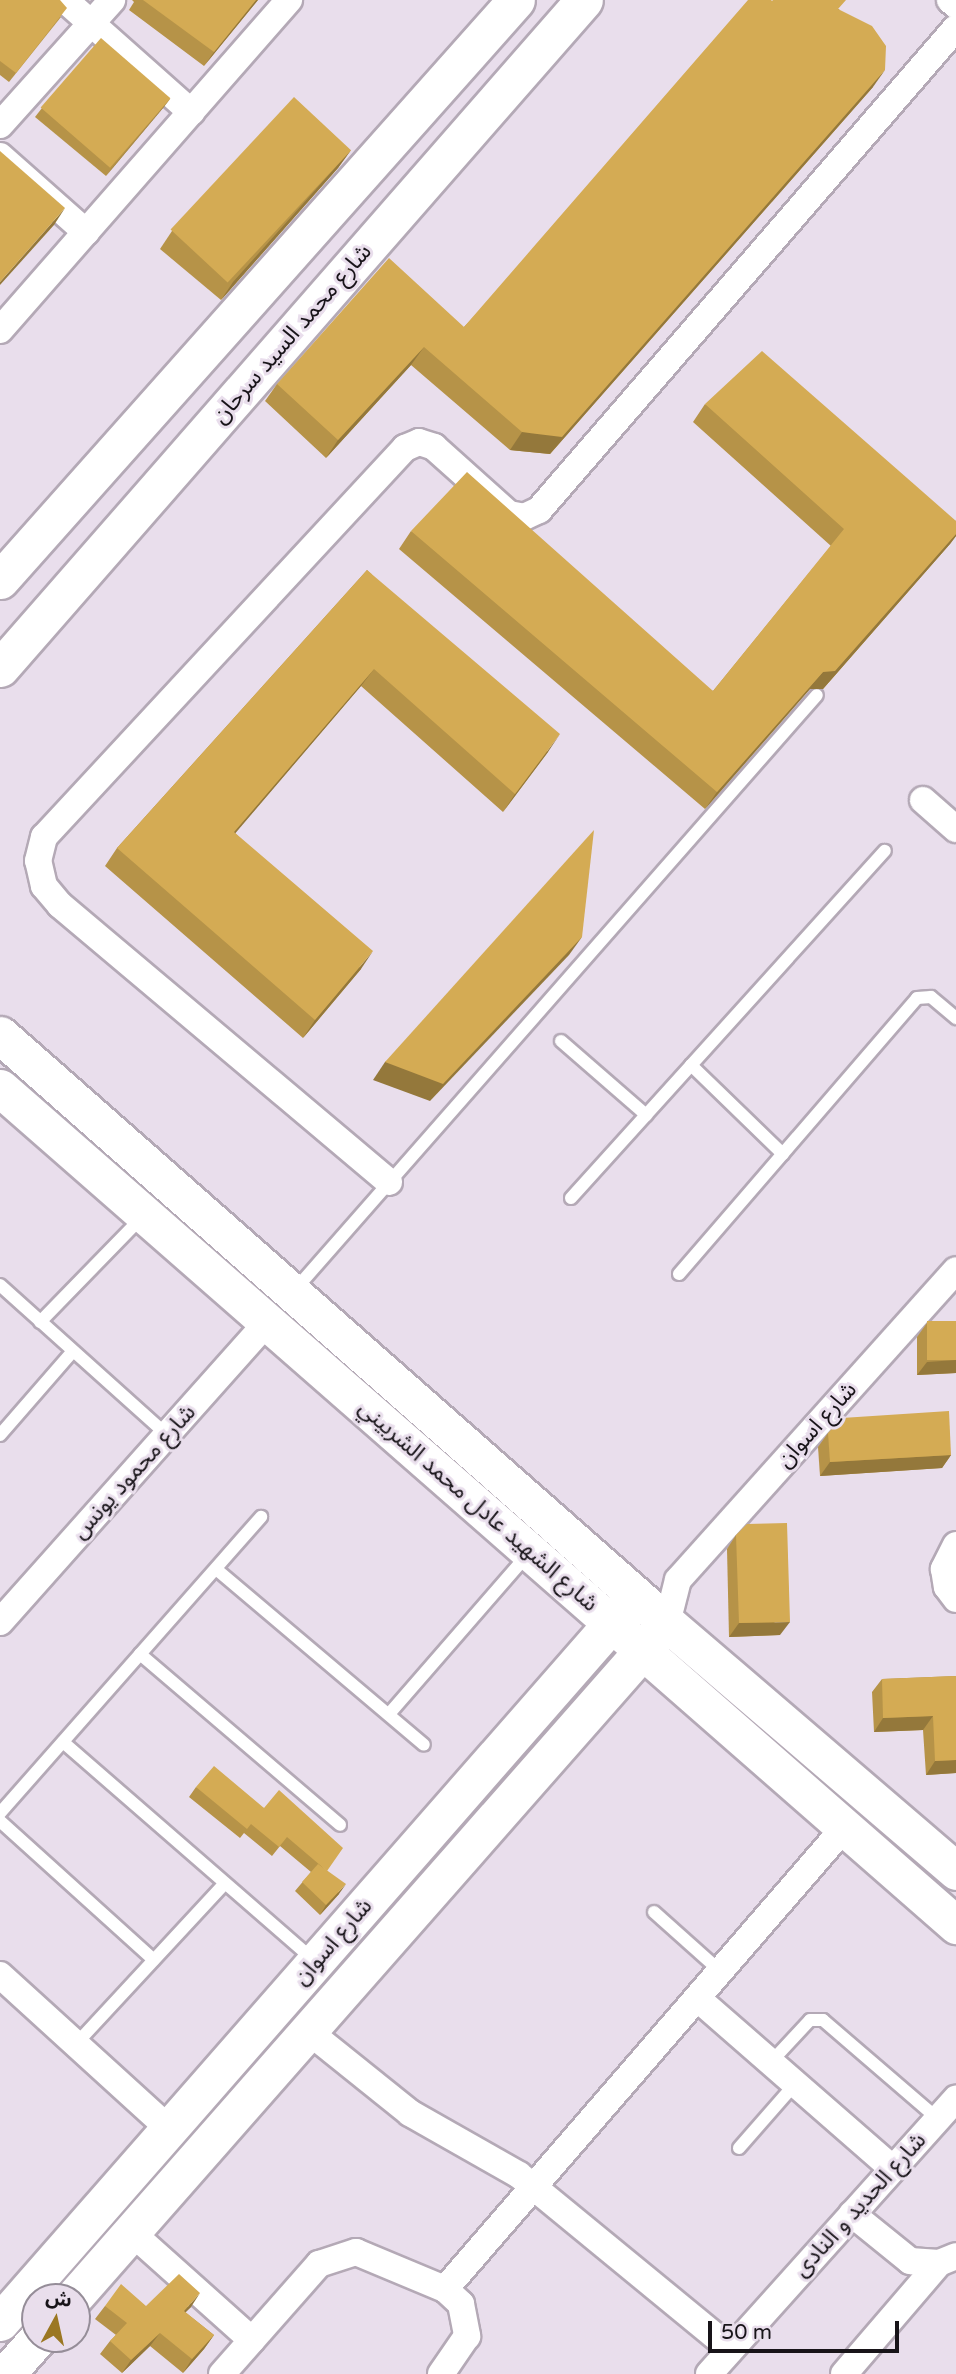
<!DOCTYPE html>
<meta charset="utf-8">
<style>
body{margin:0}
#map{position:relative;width:956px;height:2374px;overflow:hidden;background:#e9deec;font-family:"Varela Round","Noto Sans Arabic",sans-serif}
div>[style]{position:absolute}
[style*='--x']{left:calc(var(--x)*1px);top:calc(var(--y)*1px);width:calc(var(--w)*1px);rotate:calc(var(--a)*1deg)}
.roads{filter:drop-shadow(2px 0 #b4a9b6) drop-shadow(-2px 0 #b4a9b6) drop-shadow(0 2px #b4a9b6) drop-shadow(0 -2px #b4a9b6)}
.lane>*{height:12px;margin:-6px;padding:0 6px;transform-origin:6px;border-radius:6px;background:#fff}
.street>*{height:26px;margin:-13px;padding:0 13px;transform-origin:13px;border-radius:13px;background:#fff}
.secondary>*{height:37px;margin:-18.5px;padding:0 18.5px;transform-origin:18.5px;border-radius:18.5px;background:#fff}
.wall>*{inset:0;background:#b69348}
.shaded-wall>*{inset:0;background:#94783b}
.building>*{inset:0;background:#d4ab54;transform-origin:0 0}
span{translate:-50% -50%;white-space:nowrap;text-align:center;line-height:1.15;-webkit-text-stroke:6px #e9deec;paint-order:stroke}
.street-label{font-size:23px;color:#181419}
.north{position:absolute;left:21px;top:2283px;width:70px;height:70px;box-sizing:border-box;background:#e9deec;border:2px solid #958d98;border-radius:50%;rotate:8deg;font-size:19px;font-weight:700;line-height:28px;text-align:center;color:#181419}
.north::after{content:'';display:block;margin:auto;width:24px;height:32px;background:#9b7722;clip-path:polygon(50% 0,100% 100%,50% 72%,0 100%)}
.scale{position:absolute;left:708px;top:2321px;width:191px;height:32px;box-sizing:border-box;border:4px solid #181419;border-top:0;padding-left:9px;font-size:21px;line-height:24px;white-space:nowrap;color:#181419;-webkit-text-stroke:5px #e9deec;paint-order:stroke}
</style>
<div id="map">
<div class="roads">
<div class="lane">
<i style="--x:561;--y:1041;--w:113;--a:41"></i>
<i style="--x:691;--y:1065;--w:128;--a:44.1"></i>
<i style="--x:571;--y:1198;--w:468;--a:-47.9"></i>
<i style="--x:679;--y:1274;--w:364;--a:-49.2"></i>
<i style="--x:917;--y:998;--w:14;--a:-4"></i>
<i style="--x:931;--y:997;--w:33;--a:40"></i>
<i style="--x:0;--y:1285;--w:224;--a:41.9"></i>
<i style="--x:293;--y:1292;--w:794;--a:-48.73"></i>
<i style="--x:40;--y:1322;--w:146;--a:-45.8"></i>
<i style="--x:0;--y:1435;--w:111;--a:-49"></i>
<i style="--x:216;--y:1569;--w:272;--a:40.2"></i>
<i style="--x:140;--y:1654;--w:263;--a:40.5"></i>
<i style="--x:389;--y:1714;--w:211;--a:-49"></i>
<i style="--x:63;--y:1742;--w:331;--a:41"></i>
<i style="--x:0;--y:1813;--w:395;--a:-48.6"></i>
<i style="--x:0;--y:1821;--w:207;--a:42.1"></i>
<i style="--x:654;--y:1912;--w:89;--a:41.8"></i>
<i style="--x:76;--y:2044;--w:219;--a:-47.2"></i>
<i style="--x:771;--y:2062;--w:57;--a:-47.1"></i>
<i style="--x:810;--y:2020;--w:13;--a:0"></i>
<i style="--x:823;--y:2020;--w:152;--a:40.7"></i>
<i style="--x:739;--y:2148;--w:85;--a:-48.8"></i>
</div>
<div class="street">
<i style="--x:65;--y:0;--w:169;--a:41.6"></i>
<i style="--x:950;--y:0;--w:8;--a:40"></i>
<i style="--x:0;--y:125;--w:168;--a:-48.1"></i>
<i style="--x:0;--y:156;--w:115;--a:41.5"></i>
<i style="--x:0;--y:330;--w:439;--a:-48.8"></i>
<i style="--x:923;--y:800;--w:44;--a:41.3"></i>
<i style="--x:389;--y:1182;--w:430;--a:-139.9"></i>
<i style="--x:60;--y:905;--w:25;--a:-130"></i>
<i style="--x:44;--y:886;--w:26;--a:-103"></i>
<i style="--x:38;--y:861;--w:25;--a:-76"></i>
<i style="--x:44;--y:837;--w:531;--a:-47.14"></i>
<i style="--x:405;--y:448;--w:15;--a:-23"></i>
<i style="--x:419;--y:442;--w:16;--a:18"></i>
<i style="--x:434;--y:447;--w:101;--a:41.8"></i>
<i style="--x:509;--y:514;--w:15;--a:11"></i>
<i style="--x:524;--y:517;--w:17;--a:-25"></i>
<i style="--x:539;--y:510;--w:637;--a:-49.14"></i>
<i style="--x:956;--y:1545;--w:27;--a:117"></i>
<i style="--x:944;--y:1569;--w:18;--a:81"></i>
<i style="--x:947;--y:1587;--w:15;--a:53"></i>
<i style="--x:0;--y:1622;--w:403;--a:-48.3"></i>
<i style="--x:667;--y:1623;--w:44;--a:-75.7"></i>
<i style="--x:678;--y:1580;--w:416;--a:-48.1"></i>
<i style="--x:0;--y:1975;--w:229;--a:42.3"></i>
<i style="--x:697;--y:1998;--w:260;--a:41.1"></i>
<i style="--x:308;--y:2031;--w:131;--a:38.8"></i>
<i style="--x:410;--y:2113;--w:125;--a:29.6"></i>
<i style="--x:519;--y:2175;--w:274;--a:39.4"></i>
<i style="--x:852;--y:2214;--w:75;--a:39"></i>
<i style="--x:910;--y:2261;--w:29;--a:4"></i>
<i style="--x:939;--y:2263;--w:18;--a:-22"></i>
<i style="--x:131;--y:2232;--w:162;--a:41.8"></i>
<i style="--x:445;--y:2289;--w:610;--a:-49.12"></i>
<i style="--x:222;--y:2374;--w:147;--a:-48.6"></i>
<i style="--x:319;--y:2264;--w:39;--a:-18"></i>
<i style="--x:356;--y:2252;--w:96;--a:22.6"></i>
<i style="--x:445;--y:2289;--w:22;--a:43"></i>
<i style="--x:461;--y:2304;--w:33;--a:79"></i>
<i style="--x:467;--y:2336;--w:46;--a:124.4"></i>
<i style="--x:709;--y:2374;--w:370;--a:-48.1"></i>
<i style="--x:844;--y:2374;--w:146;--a:-49.4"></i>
</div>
<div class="secondary">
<i style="--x:0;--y:580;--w:776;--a:-48.34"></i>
<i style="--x:0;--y:668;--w:887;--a:-48.84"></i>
<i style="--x:0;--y:1035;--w:889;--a:41.4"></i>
<i style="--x:667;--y:1623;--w:381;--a:40.6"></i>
<i style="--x:0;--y:1088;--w:1271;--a:41.2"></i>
<i style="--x:74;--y:2297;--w:884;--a:-48.67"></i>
<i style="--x:0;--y:2322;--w:950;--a:-48.8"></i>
<i style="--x:6;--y:2374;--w:47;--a:-48.5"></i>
</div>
</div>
<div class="wall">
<i style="clip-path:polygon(0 0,61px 17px,9px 82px,0 75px)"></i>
<i style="clip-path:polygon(132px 0,258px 0,204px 66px,129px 10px,134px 2px)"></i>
<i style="clip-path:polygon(772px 1px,839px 9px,873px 87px,550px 454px,510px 450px,411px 365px,326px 458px,265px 401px,277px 384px,464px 327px)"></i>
<i style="clip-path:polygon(170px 99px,163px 108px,106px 176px,35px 117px,42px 108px)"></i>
<i style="clip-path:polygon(351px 150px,338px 168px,221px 300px,160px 249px,172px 231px)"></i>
<i style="clip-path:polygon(705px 404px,956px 521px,956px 536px,950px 544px,823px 689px,810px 689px,705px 809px,399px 549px,411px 531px,713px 691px,831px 546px,693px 422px)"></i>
<i style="clip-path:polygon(367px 570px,548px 752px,503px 812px,361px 686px,235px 833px,361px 969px,303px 1038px,105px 866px,117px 848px)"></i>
<i style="clip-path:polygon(956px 1321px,956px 1373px,917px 1375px,917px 1337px,927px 1323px)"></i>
<i style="clip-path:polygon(828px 1433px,951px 1455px,942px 1468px,820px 1476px,818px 1447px)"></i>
<i style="clip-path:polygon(736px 1535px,780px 1635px,729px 1637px,727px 1549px)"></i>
<i style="clip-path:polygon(956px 1676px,956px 1773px,926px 1775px,923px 1730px,874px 1732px,872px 1692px,882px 1679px)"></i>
<i style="clip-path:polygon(196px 1787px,264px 1808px,327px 1871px,339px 1894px,320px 1915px,295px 1891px,311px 1872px,280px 1846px,272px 1856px,244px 1833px,240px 1838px,189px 1797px)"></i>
<i style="clip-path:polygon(105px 2306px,191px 2307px,185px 2312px,214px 2335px,204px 2349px,183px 2373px,150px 2346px,122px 2373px,100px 2354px,110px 2341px,116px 2335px,95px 2319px)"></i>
</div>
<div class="shaded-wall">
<i style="clip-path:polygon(256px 0,258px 0,204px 66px,214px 52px)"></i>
<i style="clip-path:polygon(885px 70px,873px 87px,550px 454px,510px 450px,522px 432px)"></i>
<i style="clip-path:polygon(170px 99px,163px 108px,106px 176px,113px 167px)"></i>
<i style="clip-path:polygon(351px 150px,338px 168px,221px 300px,233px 282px)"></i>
<i style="clip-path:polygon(65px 208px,54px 225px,0 285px,0 282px)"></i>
<i style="clip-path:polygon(424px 347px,411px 365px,326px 458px,338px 440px)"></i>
<i style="clip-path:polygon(956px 534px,956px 536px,950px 544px,823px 689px,810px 689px,705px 809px,717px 792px,823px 672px)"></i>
<i style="clip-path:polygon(374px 669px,361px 686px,221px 850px,234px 832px)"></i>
<i style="clip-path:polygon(560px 734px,548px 752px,503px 812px,515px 794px)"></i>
<i style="clip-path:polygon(582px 937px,569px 955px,430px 1101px,373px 1080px,385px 1062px)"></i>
<i style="clip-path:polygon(373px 951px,361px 969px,303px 1038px,315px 1020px)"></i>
<i style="clip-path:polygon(956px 1360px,956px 1373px,917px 1375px,927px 1362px)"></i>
<i style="clip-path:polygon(951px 1455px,942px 1468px,820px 1476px,830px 1462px)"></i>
<i style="clip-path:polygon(790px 1622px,780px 1635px,729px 1637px,739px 1623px)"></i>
<i style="clip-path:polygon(933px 1716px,923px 1730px,874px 1732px,883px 1718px)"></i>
<i style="clip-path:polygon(956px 1760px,956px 1773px,926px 1775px,935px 1761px)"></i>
<i style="clip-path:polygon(346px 1884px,339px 1894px,320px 1915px,326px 1905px)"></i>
<i style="clip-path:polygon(200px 2293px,191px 2307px,174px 2324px,184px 2311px)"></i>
<i style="clip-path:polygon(160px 2333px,150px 2346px,122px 2373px,131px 2360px)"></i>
<i style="clip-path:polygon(214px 2335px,204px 2349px,183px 2373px,192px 2359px)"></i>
</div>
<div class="building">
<i style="clip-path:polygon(0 0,60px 0,67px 8px,16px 73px,0 61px)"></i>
<i style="clip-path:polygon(143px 0,256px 0,214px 52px)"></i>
<i style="clip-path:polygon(748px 0,771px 0,772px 1px,773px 0,846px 0,838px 9px,872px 26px,886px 46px,885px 70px,562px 437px,522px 432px,424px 347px,338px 440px,277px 384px,389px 258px,464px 327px)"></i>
<i style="left:101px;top:38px;width:92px;height:92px;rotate:41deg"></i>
<i style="left:294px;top:97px;width:78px;height:181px;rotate:43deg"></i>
<i style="clip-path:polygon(0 151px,65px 208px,0 282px)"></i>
<i style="clip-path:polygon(762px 351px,956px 521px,956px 534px,835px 671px,823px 672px,717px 792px,411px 531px,467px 472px,713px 691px,844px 529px,705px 404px)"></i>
<i style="clip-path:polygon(367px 570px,560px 734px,515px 794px,374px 669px,234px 832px,373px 951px,315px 1020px,117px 848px)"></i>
<i style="clip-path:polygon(594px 830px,582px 937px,443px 1084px,385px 1062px)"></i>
<i style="left:956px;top:1321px;width:39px;height:29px;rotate:90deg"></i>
<i style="clip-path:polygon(949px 1411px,951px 1455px,830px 1462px,828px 1433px,842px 1418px)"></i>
<i style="clip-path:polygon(787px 1523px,790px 1622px,739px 1623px,736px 1535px,747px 1524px)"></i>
<i style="clip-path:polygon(956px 1676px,956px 1760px,935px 1761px,933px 1716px,883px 1718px,882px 1679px)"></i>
<i style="clip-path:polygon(214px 1766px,264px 1808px,279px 1790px,343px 1848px,327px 1871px,287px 1837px,279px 1847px,251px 1824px,247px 1829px,196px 1787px)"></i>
<i style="clip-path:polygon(318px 1864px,346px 1884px,326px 1905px,302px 1882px)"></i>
<i style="clip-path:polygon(179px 2274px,200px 2293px,184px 2311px,214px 2335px,192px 2359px,160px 2333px,131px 2360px,110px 2341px,127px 2323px,105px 2306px,121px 2284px,146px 2306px)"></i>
</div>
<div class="street-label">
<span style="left:292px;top:334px;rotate:-49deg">شارع محمد السيد سرحان</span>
<span style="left:817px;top:1425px;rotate:-48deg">شارع اسوان</span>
<span style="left:134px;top:1472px;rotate:-48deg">شارع محمود يونس</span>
<span style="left:478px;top:1506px;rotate:41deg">شارع الشهيد عادل محمد الشربيني</span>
<span style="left:333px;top:1942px;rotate:-49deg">شارع اسوان</span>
<span style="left:860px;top:2205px;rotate:-48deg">شارع الحديد و النادى</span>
</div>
<div class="north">ش</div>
<div class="scale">50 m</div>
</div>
